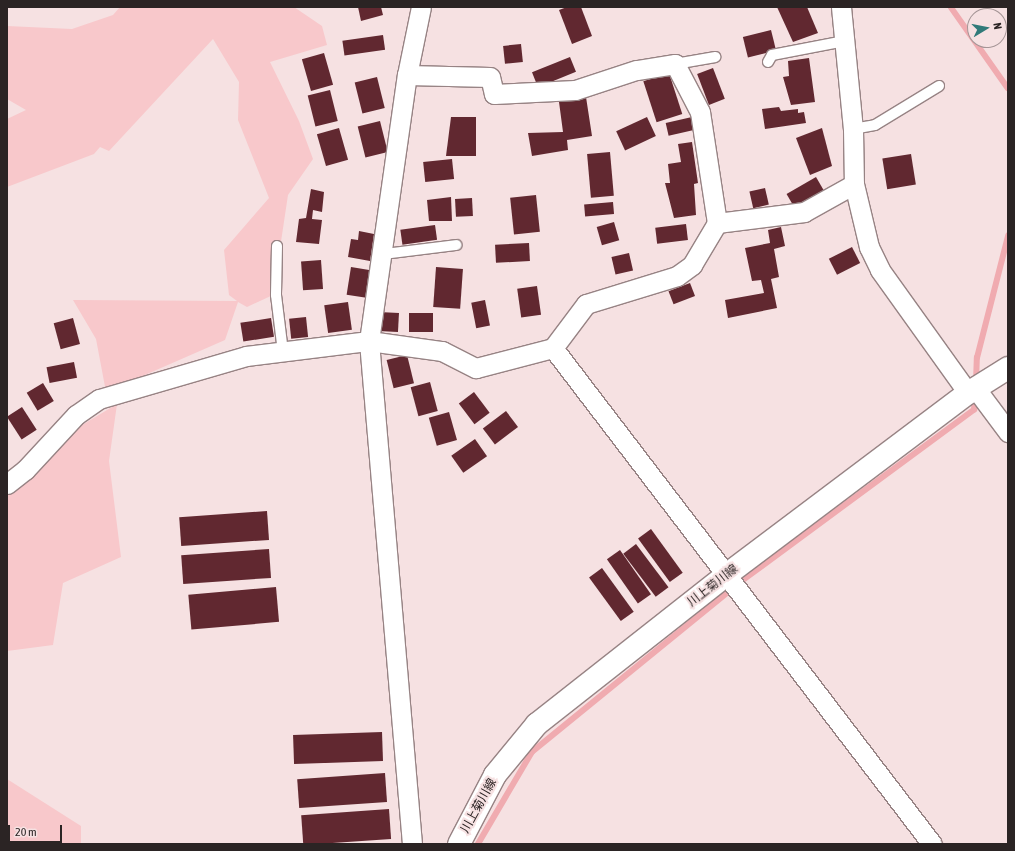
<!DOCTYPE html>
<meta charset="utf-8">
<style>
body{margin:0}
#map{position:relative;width:1015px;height:851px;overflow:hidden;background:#f6e1e2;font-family:"Asap Condensed","Noto Sans JP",sans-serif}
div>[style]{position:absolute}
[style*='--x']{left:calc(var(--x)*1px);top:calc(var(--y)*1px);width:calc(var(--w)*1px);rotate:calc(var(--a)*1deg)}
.green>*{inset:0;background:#f8c8cb}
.stream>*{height:5.5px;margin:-2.75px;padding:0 2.75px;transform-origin:2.75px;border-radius:2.75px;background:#f0abb0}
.building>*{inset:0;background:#612830;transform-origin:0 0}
.roads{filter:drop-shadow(1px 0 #978384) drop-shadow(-1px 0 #978384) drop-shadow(0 1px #978384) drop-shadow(0 -1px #978384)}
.service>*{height:10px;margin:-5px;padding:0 5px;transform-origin:5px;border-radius:5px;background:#fff}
.minor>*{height:19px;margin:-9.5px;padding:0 9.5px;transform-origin:9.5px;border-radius:9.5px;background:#fff}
.secondary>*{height:22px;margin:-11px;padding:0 11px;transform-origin:11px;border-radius:11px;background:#fff}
span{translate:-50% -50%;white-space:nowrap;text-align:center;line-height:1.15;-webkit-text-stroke:4px #f6e1e2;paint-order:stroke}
.street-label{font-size:12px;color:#2b2424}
.frame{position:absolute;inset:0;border:8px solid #2b2424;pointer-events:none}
.north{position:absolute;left:967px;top:8px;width:40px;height:40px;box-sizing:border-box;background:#f6e1e2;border:1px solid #a59596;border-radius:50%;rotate:80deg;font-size:11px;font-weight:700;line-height:16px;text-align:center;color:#2b2424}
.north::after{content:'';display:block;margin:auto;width:14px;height:18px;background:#317a79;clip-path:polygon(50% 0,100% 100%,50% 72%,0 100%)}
.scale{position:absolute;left:8px;top:825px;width:54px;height:18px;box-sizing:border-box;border:2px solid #2b2424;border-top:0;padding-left:5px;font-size:12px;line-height:14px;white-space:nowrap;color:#2b2424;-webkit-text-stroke:3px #f6e1e2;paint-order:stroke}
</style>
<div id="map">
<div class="green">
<i style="clip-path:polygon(120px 7px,294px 7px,322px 26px,327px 45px,270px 62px,299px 121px,313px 159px,288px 195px,273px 295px,247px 307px,238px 302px,225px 340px,106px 392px,96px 339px,73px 300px,237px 301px,229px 295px,224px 250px,269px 198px,238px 120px,239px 82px,213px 39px,109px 151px,100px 147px,94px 154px,7px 187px,7px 119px,26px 110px,7px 99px,7px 26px,72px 29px,113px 15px)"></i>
<i style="clip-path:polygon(117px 404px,109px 461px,121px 557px,63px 583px,53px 645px,7px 651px,7px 492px,54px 442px)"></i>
<i style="clip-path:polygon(7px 779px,81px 826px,81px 844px,7px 844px)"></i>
</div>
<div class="stream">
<i style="--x:951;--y:7;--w:99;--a:54.9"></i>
<i style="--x:976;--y:382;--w:24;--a:-88"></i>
<i style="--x:977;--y:358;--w:126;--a:-75.7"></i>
<i style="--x:478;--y:844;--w:107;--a:-59.6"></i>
<i style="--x:532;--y:752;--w:267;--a:-39.2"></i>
<i style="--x:739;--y:583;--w:292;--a:-36.4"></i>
<i style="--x:974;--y:410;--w:13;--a:-86"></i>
</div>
<div class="building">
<i style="clip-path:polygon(358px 7px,381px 7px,383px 15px,361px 21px)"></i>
<i style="clip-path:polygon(567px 7px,581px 7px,592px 36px,572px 44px,559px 10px)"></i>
<i style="clip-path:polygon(777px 7px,807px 7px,818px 33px,793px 42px)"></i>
<i style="left:771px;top:30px;width:21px;height:29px;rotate:76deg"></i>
<i style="left:383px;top:35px;width:15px;height:41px;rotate:82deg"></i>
<i style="left:521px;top:44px;width:18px;height:18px;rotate:84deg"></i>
<i style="left:324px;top:53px;width:33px;height:23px;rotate:74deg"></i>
<i style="left:570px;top:57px;width:16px;height:41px;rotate:68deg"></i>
<i style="clip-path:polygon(809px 58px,815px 102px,791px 105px,783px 77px,789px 76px,788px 61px)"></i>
<i style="left:713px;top:68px;width:33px;height:17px;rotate:69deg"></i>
<i style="left:669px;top:73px;width:43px;height:27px;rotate:72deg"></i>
<i style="left:377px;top:77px;width:32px;height:23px;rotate:76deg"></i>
<i style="left:330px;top:90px;width:32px;height:23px;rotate:76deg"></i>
<i style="clip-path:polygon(586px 97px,592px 136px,567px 140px,568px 150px,532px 156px,528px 133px,563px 132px,559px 102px)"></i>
<i style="clip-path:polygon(779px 107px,781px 111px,798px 109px,798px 113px,804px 112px,806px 123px,765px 129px,762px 109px)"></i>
<i style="clip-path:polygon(451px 117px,476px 117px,476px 156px,446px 156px)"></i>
<i style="left:647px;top:117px;width:21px;height:34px;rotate:65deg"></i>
<i style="left:692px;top:117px;width:13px;height:27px;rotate:77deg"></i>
<i style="left:380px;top:121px;width:32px;height:23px;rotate:76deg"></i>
<i style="left:339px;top:128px;width:33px;height:23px;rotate:74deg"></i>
<i style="clip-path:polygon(822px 128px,832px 166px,810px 175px,796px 138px)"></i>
<i style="clip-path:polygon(692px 142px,698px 183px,694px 184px,696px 215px,674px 218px,665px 183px,670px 183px,668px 164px,681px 162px,678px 144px)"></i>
<i style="left:610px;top:152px;width:44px;height:23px;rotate:85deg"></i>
<i style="left:911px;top:154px;width:31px;height:29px;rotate:81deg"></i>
<i style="left:452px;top:159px;width:20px;height:29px;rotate:84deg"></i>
<i style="left:816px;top:177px;width:16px;height:34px;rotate:60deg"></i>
<i style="left:765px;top:188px;width:17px;height:16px;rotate:77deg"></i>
<i style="clip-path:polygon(311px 189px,324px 192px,322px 212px,313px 210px,312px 219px,322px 220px,319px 244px,296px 242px,299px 219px,306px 218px)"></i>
<i style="left:536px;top:195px;width:37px;height:26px;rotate:84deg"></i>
<i style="clip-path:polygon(451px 197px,452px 221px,429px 221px,427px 200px)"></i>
<i style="left:472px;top:198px;width:18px;height:17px;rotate:87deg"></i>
<i style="left:613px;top:202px;width:12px;height:29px;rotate:85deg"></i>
<i style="left:614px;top:222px;width:19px;height:18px;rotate:74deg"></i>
<i style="left:686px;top:224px;width:16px;height:31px;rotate:83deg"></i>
<i style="left:435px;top:225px;width:15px;height:35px;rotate:82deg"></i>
<i style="clip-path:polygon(781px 227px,785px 246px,774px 249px,779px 277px,771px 279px,777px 308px,728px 318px,725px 300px,764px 293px,761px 280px,752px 281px,745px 248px,770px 243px,768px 230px)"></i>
<i style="clip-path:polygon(359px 231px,374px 234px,370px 261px,348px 257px,351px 239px,358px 240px)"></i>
<i style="left:529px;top:243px;width:18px;height:34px;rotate:87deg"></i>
<i style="left:852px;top:247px;width:18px;height:26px;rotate:63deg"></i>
<i style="left:629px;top:253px;width:18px;height:18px;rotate:77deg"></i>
<i style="left:321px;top:260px;width:29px;height:20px;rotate:86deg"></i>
<i style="left:351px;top:267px;width:20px;height:28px;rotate:9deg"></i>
<i style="left:436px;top:267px;width:27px;height:40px;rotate:4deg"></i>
<i style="left:690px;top:283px;width:14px;height:23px;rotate:69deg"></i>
<i style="left:537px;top:286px;width:29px;height:20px;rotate:82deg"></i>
<i style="left:485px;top:300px;width:26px;height:14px;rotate:79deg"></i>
<i style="left:348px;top:302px;width:28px;height:24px;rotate:82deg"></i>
<i style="left:379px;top:312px;width:20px;height:19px;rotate:3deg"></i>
<i style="left:409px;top:313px;width:24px;height:19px"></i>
<i style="left:306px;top:317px;width:20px;height:17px;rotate:84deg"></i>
<i style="left:73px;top:318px;width:27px;height:20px;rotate:75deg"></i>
<i style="left:271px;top:318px;width:19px;height:31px;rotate:81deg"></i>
<i style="left:407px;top:355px;width:29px;height:21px;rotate:76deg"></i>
<i style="left:74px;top:362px;width:16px;height:28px;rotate:79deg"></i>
<i style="left:430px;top:382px;width:30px;height:20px;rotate:75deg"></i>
<i style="left:43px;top:383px;width:21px;height:19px;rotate:59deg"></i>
<i style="left:474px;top:392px;width:26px;height:19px;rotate:53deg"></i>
<i style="left:22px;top:407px;width:27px;height:18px;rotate:57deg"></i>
<i style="left:506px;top:411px;width:20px;height:29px;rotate:53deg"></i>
<i style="left:449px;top:412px;width:29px;height:21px;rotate:74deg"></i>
<i style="left:475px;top:439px;width:21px;height:29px;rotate:55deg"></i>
<i style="left:267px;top:511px;width:29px;height:88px;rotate:86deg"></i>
<i style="left:651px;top:529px;width:54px;height:16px;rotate:54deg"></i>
<i style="left:636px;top:544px;width:54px;height:16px;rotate:53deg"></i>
<i style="left:269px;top:549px;width:29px;height:88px;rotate:86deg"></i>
<i style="left:620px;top:550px;width:54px;height:16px;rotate:55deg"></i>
<i style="left:602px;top:568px;width:54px;height:16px;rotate:54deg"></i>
<i style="left:276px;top:587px;width:35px;height:88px;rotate:85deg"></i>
<i style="left:382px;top:732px;width:29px;height:89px;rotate:88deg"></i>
<i style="left:385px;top:773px;width:29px;height:88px;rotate:86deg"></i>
<i style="left:389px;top:809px;width:30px;height:88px;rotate:86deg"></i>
</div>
<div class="roads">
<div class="service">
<i style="--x:768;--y:62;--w:8;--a:-60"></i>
<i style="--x:772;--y:55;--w:74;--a:-10.9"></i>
<i style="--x:675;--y:64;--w:41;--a:-9.9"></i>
<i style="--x:853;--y:129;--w:22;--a:-10"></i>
<i style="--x:875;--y:125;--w:75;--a:-31.4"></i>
<i style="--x:277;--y:246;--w:49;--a:91.2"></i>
<i style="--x:276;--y:295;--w:57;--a:83"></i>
<i style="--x:384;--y:254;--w:73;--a:-7.1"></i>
</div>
<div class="minor">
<i style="--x:841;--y:7;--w:123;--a:84.4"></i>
<i style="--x:853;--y:129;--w:55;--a:89"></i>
<i style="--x:854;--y:184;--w:65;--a:76.6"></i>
<i style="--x:869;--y:247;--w:25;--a:64"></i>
<i style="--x:880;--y:270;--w:151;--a:54.4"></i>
<i style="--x:717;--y:223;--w:88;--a:-7.2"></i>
<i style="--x:804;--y:212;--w:57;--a:-29.2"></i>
<i style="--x:553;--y:348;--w:624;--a:52.62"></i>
<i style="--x:976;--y:389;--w:54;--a:53.3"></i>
<i style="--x:7;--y:484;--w:23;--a:-38"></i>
<i style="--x:25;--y:470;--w:75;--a:-47.2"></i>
<i style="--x:76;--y:415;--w:28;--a:-35"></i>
<i style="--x:99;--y:399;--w:153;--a:-16.3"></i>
<i style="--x:246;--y:356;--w:124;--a:-7"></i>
<i style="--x:369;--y:341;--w:74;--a:7.8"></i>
<i style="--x:442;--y:351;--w:38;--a:27"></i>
<i style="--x:476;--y:368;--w:80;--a:-14.6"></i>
<i style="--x:553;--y:348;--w:55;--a:-53.1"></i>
<i style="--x:586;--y:304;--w:95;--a:-17.1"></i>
<i style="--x:677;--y:276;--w:19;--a:-36"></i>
<i style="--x:692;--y:265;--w:49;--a:-59.2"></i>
<i style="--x:717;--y:223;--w:112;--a:-98.7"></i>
<i style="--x:700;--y:112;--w:54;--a:-117.5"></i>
<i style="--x:675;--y:64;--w:39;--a:171"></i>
<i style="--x:636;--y:70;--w:64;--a:161.8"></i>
<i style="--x:575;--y:90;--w:81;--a:177.2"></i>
<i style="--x:494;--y:94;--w:17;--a:-103"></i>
<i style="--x:490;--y:77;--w:83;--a:-178.6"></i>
<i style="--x:412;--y:844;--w:505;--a:-94.89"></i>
<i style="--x:369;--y:341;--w:269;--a:-81.9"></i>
<i style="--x:407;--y:75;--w:69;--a:-78.4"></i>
</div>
<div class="secondary">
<i style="--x:459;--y:844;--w:78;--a:-62.4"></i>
<i style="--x:495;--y:775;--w:66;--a:-50.5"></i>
<i style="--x:537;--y:724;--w:239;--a:-38.2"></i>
<i style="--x:725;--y:576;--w:304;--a:-37"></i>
<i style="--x:968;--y:393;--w:47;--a:-32"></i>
</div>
</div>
<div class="street-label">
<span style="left:713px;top:586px;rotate:-38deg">川上菊川線</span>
<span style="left:479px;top:806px;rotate:-61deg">川上菊川線</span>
</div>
<div class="frame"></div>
<div class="north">N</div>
<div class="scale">20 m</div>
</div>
